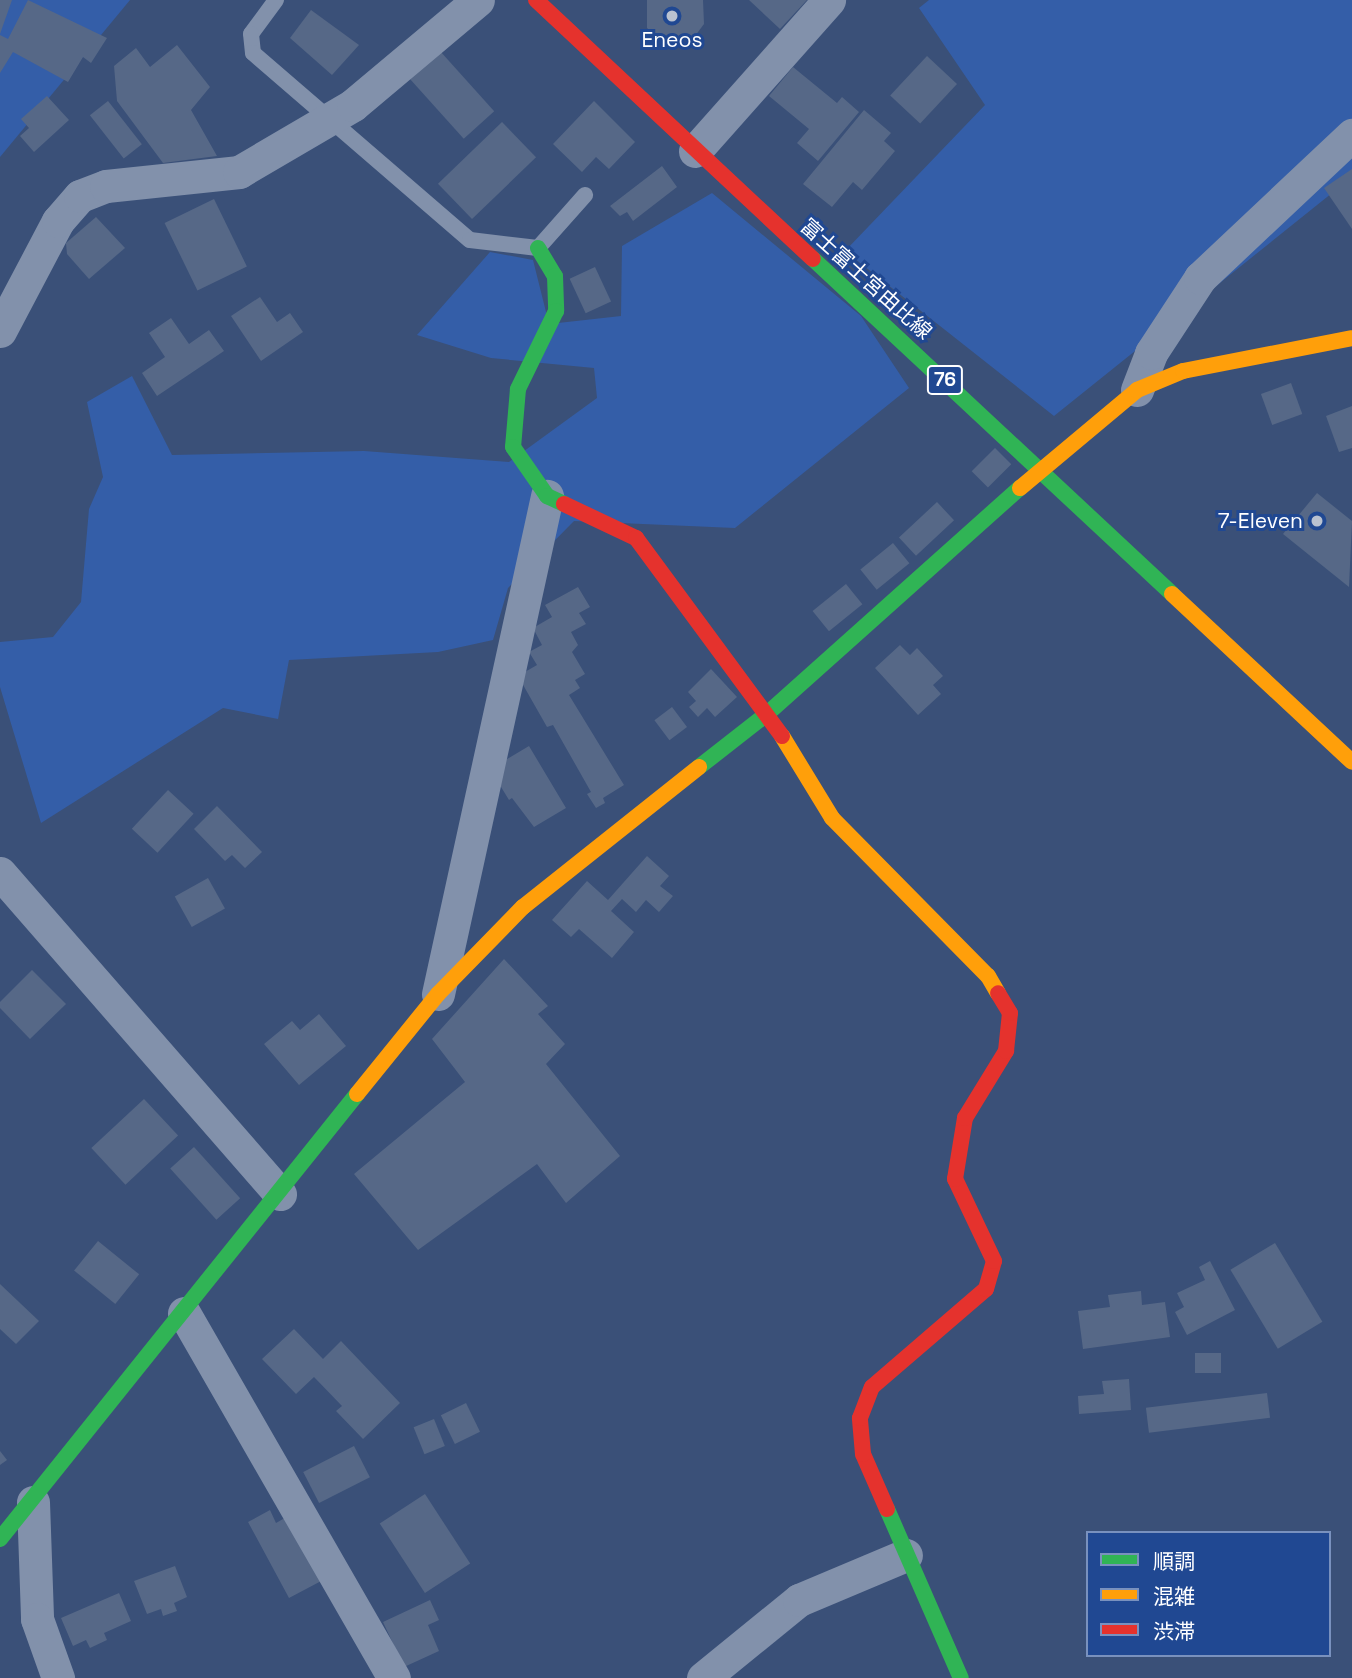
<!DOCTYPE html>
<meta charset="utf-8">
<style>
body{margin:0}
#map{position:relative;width:1352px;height:1678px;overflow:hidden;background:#3a5078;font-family:"Space Grotesk","Noto Sans JP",sans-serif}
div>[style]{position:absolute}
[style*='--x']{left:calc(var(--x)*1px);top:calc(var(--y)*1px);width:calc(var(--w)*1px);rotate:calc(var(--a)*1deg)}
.green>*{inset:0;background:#345ea8}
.building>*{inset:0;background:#566887;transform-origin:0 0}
.lane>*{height:16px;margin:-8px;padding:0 8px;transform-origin:8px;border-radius:8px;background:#8291ab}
.street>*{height:33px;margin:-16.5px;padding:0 16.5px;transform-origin:16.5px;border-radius:16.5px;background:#8291ab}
.fast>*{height:16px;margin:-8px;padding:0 8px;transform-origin:8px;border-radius:8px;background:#30b455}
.slow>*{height:16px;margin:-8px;padding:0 8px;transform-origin:8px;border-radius:8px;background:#ff9f0a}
.jam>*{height:16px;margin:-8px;padding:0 8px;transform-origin:8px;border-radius:8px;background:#e5322d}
.dots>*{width:19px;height:19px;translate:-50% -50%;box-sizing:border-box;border:4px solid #204892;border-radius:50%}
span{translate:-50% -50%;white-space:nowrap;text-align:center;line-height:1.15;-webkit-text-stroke:6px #204892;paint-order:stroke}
.shield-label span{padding:2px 5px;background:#204892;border:2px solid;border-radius:5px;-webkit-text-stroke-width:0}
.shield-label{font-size:19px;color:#fff;font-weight:700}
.poi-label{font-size:21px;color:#fff}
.right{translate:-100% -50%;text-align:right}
.street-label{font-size:21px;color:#fff}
.legend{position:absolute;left:1086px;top:1531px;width:245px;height:126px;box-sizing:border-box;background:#204892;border:2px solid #7991be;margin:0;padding:9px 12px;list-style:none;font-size:21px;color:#fff}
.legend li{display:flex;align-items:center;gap:14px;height:35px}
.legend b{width:35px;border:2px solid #7991be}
</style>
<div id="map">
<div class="green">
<i style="clip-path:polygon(0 0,130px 0,0 157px)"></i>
<i style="clip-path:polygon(929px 0,1352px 0,1352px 177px,1054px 416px,845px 251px,985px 105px,919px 8px)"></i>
<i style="clip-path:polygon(712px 193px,861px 316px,909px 388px,735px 528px,574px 521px,508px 588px,493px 640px,438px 652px,289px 660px,278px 719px,223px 708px,41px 823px,0 687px,0 642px,53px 637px,81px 602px,89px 509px,103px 477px,87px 402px,132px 376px,172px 455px,364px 451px,509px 462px,597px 398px,594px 368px,491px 358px,417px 335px,490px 252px,533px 260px,549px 324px,621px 316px,622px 246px)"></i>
</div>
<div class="building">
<i style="clip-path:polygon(0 0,12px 0,0 34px)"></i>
<i style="clip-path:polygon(28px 0,107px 38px,91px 63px,83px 57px,68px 82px,13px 52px,0 73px,0 35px,8px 39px)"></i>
<i style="clip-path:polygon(647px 0,703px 0,704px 24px,692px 40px,662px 42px,647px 28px)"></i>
<i style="clip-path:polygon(749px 0,807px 0,780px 29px)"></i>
<i style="clip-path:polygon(311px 10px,359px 45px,332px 75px,290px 38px)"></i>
<i style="clip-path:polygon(177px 45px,210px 87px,191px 110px,217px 156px,163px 163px,117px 101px,114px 66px,136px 48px,150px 67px)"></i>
<i style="left:440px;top:51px;width:81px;height:41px;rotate:48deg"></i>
<i style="left:927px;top:56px;width:41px;height:54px;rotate:43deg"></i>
<i style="clip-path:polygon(793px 67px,837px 103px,842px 97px,859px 112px,818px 161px,797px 143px,809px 129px,769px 96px)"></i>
<i style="clip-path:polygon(47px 96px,69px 120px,34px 152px,20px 136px,29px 128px,21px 119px)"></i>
<i style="left:108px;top:101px;width:55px;height:23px;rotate:52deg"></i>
<i style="clip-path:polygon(594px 101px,635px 142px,609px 169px,596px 157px,582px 172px,553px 144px)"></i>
<i style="clip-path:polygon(864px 110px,891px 133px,884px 141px,895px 151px,862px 190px,853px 182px,832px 207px,803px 184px)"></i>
<i style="left:502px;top:122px;width:49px;height:89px;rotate:46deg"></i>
<i style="clip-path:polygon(662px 166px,677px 187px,633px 221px,627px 212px,620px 216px,610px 206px)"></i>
<i style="clip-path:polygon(1352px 169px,1352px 229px,1324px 188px)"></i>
<i style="left:214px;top:199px;width:75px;height:55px;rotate:64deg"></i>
<i style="clip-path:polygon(96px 217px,125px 248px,89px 279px,67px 254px,66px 243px)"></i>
<i style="left:595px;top:267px;width:38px;height:28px;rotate:65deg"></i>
<i style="clip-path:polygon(260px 297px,277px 322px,290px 313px,303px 332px,261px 361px,231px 316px)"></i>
<i style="clip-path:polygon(171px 318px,189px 344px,209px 330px,224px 351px,157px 396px,142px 373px,165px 357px,149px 333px)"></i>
<i style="left:1291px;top:383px;width:33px;height:32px;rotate:70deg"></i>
<i style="clip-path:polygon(1352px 406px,1352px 448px,1339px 452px,1326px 416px)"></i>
<i style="left:995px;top:448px;width:23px;height:33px;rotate:45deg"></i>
<i style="clip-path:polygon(1317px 493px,1352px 521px,1349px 587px,1283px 534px)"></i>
<i style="left:937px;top:502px;width:25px;height:52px;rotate:47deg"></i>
<i style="left:893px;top:543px;width:26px;height:42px;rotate:51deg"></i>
<i style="left:846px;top:584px;width:26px;height:43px;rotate:51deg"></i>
<i style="clip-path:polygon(578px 587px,590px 607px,579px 613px,586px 624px,571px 632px,578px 645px,572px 652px,585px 674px,575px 680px,580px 688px,569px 695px,624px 785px,603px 798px,605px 803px,596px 808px,587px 794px,591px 792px,553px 725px,547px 727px,518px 676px,537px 665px,529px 652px,542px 645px,533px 628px,552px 617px,545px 605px)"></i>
<i style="clip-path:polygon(900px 645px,910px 655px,917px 648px,943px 676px,933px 685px,941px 694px,918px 715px,875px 668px)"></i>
<i style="clip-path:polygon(711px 669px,737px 697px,715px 717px,707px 708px,698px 717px,689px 707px,696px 701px,688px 692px)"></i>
<i style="left:672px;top:707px;width:25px;height:22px;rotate:53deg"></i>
<i style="clip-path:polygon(529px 746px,566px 808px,534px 827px,512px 798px,509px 800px,490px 769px)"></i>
<i style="left:168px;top:790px;width:35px;height:53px;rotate:43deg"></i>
<i style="clip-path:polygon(217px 806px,262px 852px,245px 868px,232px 855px,225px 861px,194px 829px)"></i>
<i style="clip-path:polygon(647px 856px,669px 876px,660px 886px,673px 896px,659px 912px,646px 900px,636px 912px,622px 899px,611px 911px,634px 932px,612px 958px,579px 929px,571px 937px,552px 920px,587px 881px,608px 900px)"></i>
<i style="left:208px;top:878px;width:35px;height:38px;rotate:61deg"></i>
<i style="clip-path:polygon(504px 959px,548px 1006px,538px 1014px,565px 1044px,546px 1064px,620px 1156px,566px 1203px,537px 1164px,418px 1250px,354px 1174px,465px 1082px,432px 1039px)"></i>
<i style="clip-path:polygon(32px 970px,66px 1004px,30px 1039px,0 1008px,0 1002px)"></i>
<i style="clip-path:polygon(319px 1014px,346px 1046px,299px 1085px,264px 1044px,292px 1021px,300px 1030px)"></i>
<i style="left:144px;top:1099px;width:50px;height:72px;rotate:47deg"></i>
<i style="left:194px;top:1147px;width:69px;height:32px;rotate:48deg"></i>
<i style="left:98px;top:1241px;width:53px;height:38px;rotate:39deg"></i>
<i style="left:1275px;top:1243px;width:92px;height:52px;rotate:59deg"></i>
<i style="clip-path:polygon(1210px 1261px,1235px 1310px,1187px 1335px,1175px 1312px,1184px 1307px,1177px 1293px,1205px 1280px,1199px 1267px)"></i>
<i style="clip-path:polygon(0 1284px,39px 1321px,16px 1344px,0 1329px)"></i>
<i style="clip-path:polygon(1141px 1291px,1142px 1305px,1165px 1302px,1170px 1337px,1083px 1349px,1078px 1311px,1110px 1307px,1108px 1295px)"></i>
<i style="clip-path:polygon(294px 1329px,323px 1359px,341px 1341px,400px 1403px,363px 1439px,336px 1411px,342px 1406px,314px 1377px,296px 1394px,262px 1359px)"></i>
<i style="left:1195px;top:1353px;width:26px;height:20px"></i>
<i style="clip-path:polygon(1129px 1379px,1131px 1410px,1079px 1414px,1078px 1396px,1104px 1394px,1102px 1381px)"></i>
<i style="left:1267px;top:1393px;width:25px;height:122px;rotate:83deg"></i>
<i style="left:466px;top:1403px;width:32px;height:28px;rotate:64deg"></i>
<i style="left:434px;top:1419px;width:29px;height:22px;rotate:68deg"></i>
<i style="left:354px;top:1446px;width:35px;height:57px;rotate:63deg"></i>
<i style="clip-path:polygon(0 1451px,7px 1460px,0 1465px)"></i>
<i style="left:425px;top:1494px;width:83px;height:54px;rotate:57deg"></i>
<i style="clip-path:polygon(270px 1510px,276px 1523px,290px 1515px,325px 1579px,289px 1598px,248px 1522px)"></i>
<i style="clip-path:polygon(175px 1566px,187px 1597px,174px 1603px,177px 1611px,163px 1616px,161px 1609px,147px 1614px,134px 1581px)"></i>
<i style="clip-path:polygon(119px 1593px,131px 1621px,104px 1633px,107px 1640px,90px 1648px,86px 1640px,73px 1646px,61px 1618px)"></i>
<i style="clip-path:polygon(430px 1600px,439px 1620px,428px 1625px,439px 1651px,404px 1667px,383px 1622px)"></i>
</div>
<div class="lane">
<i style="--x:276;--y:0;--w:42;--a:126.3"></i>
<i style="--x:251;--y:34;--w:19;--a:84"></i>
<i style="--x:253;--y:53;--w:286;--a:40.8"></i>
<i style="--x:470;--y:240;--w:68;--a:6.7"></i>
<i style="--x:538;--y:248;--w:71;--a:-48.4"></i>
</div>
<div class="street">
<i style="--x:695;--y:151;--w:202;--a:-48.4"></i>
<i style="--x:0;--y:331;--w:124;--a:-62.2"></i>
<i style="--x:58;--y:221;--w:33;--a:-49"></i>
<i style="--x:80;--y:196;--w:28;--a:-21"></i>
<i style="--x:106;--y:186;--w:134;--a:-6"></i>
<i style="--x:239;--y:172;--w:132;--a:-30.4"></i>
<i style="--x:353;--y:105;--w:163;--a:-40"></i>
<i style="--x:1137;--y:390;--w:40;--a:-69"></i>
<i style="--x:1151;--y:353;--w:90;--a:-56.8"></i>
<i style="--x:1200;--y:278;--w:209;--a:-43.3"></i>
<i style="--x:0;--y:873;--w:426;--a:48.9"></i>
<i style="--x:438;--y:994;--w:510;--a:-77.65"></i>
<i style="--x:184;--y:1313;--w:421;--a:60.1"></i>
<i style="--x:33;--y:1502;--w:117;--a:88"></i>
<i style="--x:37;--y:1619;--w:63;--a:70.4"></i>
<i style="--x:703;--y:1678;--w:124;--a:-39.1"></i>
<i style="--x:799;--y:1600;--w:116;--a:-22.8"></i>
</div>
<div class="fast">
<i style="--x:538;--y:248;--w:33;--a:59"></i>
<i style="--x:555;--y:276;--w:35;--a:88"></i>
<i style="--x:556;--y:311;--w:87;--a:116"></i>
<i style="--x:518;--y:389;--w:58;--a:94.9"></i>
<i style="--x:513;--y:447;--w:60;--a:55.2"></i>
<i style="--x:547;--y:496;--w:19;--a:25"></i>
<i style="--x:813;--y:259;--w:491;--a:43"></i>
<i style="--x:699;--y:767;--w:88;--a:-38"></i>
<i style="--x:768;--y:713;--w:338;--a:-41.8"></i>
<i style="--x:887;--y:1509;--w:184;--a:66.4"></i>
<i style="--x:0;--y:1539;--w:571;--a:-51.26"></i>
</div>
<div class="slow">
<i style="--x:1020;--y:488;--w:153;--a:-39.9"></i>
<i style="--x:1137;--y:390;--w:50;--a:-22.4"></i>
<i style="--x:1183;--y:371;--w:172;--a:-11"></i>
<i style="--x:1172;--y:594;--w:246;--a:43"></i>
<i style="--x:782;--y:736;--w:96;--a:58.6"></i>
<i style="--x:832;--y:818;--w:222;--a:45.4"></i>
<i style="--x:988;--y:976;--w:20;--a:60"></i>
<i style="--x:357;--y:1094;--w:129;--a:-51"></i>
<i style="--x:438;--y:994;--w:122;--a:-45.7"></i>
<i style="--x:523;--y:907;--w:225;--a:-38.5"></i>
</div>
<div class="jam">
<i style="--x:536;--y:0;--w:379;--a:43.1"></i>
<i style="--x:564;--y:504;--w:80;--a:25.3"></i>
<i style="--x:636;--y:538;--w:246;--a:53.6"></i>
<i style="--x:887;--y:1509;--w:60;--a:-113.6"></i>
<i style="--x:863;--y:1454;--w:36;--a:-95"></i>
<i style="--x:860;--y:1418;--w:33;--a:-69"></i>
<i style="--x:872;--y:1387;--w:150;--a:-40.7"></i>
<i style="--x:986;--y:1289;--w:29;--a:-74"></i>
<i style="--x:994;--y:1261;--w:91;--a:-115.4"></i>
<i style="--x:955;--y:1179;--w:62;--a:-80.7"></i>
<i style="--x:965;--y:1118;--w:79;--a:-58.5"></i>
<i style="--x:1006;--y:1051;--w:38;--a:-84"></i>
<i style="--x:1010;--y:1013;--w:23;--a:-121"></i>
</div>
<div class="dots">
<i style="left:672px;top:16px;background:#bac2d0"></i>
<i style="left:1317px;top:521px;background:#bac2d0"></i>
</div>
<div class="shield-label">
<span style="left:945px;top:380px">76</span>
</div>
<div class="poi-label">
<span style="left:672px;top:40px">Eneos</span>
<span class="right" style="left:1303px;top:521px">7-Eleven</span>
</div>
<div class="street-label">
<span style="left:866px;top:279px;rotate:42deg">富士富士宮由比線</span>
</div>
<ul class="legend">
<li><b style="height:9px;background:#30b455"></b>順調</li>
<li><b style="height:9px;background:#ff9f0a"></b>混雑</li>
<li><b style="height:9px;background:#e5322d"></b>渋滞</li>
</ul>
</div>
